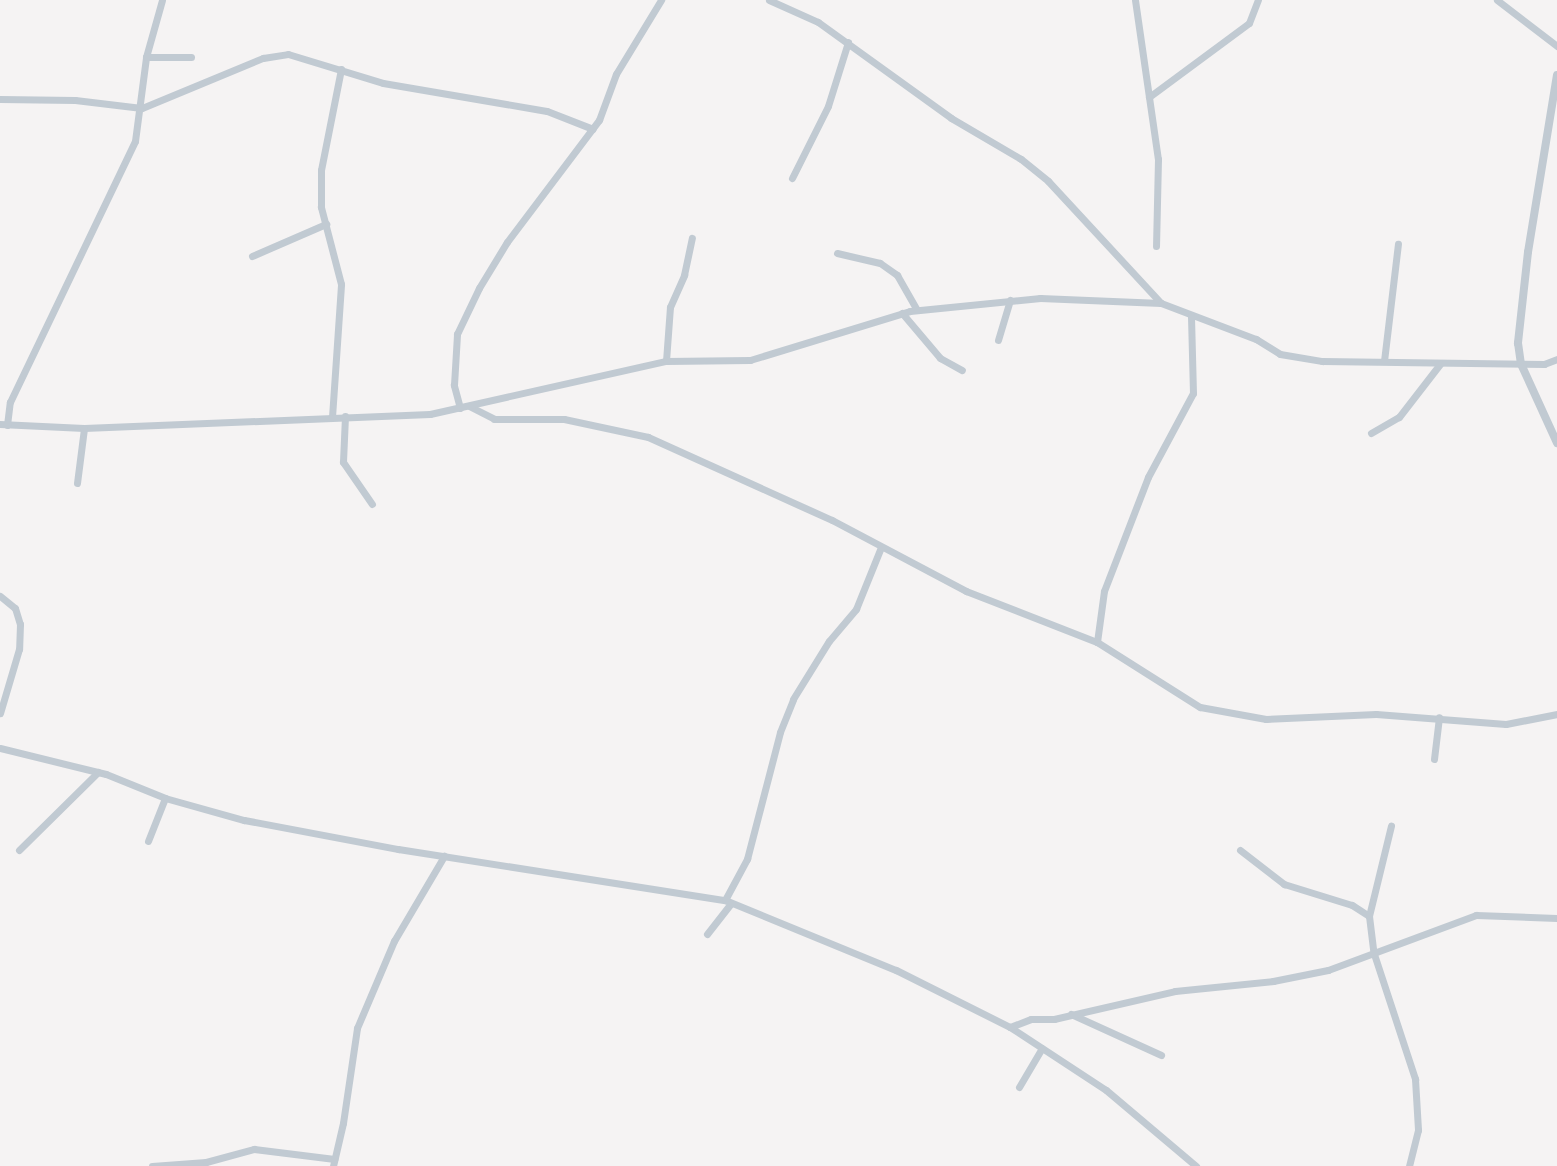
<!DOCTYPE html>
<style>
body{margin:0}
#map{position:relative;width:1557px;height:1166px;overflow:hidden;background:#f5f3f3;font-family:Montserrat,sans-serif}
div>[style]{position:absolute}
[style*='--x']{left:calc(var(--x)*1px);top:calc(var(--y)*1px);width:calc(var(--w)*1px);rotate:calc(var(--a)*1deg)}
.minor>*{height:7px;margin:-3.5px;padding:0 3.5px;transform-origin:3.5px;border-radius:3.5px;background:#c1cad2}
.tertiary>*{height:8px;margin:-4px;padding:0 4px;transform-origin:4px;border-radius:4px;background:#c1cad2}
span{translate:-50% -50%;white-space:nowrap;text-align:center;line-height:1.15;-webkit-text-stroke:4.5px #fff;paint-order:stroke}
</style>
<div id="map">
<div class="minor">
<i style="--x:769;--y:0;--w:54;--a:24.2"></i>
<i style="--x:818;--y:22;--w:164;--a:35.8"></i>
<i style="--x:951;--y:118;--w:81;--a:30.4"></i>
<i style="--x:1021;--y:159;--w:35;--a:39"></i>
<i style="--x:1048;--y:181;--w:166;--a:47.2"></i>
<i style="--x:1135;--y:0;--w:161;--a:81.8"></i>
<i style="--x:1158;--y:159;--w:87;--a:91.3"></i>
<i style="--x:1497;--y:0;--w:76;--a:37.5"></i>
<i style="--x:146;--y:57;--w:45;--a:0"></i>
<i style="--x:1149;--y:97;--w:124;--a:-36.5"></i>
<i style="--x:1249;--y:23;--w:25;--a:-69"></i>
<i style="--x:0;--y:99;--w:75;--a:0.8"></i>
<i style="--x:75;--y:100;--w:67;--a:6.8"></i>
<i style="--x:142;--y:108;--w:131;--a:-22.5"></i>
<i style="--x:263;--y:58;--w:25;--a:-9"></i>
<i style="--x:288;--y:54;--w:99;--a:17"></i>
<i style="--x:383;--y:83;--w:166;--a:9.7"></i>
<i style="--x:547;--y:111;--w:49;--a:21.4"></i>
<i style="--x:792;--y:178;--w:80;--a:-63.4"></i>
<i style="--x:828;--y:106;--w:67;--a:-72.6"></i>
<i style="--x:837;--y:253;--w:44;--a:13.1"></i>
<i style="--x:880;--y:263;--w:21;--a:35"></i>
<i style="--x:897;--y:275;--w:40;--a:60.3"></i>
<i style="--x:252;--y:256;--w:81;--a:-23.4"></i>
<i style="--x:902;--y:313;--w:59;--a:49.8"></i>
<i style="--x:940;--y:358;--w:25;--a:29"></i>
<i style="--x:998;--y:340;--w:42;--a:-73.3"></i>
<i style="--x:666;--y:361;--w:54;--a:-85.8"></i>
<i style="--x:670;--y:307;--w:35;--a:-66"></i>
<i style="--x:684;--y:275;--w:38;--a:-78"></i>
<i style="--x:1384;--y:361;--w:118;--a:-83.2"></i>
<i style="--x:469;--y:406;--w:28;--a:27"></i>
<i style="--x:494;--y:419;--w:70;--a:0"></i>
<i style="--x:564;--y:419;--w:86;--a:12.1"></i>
<i style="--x:648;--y:437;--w:202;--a:24.3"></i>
<i style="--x:832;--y:520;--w:152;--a:27.9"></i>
<i style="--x:966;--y:591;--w:141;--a:21.3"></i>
<i style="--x:1097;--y:642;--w:122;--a:32.3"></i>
<i style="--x:1200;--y:707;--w:67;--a:10.3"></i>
<i style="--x:1266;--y:719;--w:110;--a:-2.6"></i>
<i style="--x:1376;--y:714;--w:130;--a:4.4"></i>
<i style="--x:1506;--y:724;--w:52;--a:-11.1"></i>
<i style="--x:460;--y:408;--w:24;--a:-105"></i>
<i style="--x:454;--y:385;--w:51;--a:-86.6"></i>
<i style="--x:457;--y:334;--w:51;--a:-64.4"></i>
<i style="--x:479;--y:288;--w:54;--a:-58.7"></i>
<i style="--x:507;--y:242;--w:153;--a:-53"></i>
<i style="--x:599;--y:120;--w:49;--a:-69.7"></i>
<i style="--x:616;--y:74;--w:87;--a:-58.7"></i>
<i style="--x:345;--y:416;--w:46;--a:92.5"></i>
<i style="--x:343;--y:462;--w:51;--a:55.4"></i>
<i style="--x:332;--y:417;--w:133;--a:-86.1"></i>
<i style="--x:341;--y:284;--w:80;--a:-104.6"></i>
<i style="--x:321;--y:207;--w:37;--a:-90"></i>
<i style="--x:321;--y:170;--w:103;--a:-78.8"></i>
<i style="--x:0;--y:424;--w:84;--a:2.7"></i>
<i style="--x:84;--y:428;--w:346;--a:-2.3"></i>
<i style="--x:430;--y:414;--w:242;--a:-12.7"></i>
<i style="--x:666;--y:361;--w:84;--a:-0.7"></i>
<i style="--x:750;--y:360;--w:167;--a:-17"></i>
<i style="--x:910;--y:311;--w:131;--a:-5.7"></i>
<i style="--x:1040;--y:298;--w:121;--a:2.4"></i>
<i style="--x:1161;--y:303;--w:102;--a:20.8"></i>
<i style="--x:1256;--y:339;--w:28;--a:32"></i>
<i style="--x:1280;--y:354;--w:43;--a:9.5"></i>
<i style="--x:1322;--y:361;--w:222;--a:0.8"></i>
<i style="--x:1544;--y:364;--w:14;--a:-21"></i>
<i style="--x:7;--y:425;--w:23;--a:-83"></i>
<i style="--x:10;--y:402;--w:289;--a:-64.4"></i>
<i style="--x:135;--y:141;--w:85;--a:-82.5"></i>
<i style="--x:146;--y:57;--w:59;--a:-74.3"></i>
<i style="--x:1371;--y:433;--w:32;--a:-30"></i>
<i style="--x:1399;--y:417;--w:67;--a:-52.3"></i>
<i style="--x:77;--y:483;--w:55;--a:-82.7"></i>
<i style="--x:0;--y:596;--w:19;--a:39"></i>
<i style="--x:15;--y:608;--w:17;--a:73"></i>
<i style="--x:20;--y:624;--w:25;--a:92"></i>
<i style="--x:19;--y:649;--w:67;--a:106.5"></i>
<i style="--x:1097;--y:642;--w:51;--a:-82.2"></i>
<i style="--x:1104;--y:591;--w:122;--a:-68.9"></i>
<i style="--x:1148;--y:477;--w:95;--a:-61.8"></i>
<i style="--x:1193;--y:393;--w:78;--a:-91.5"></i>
<i style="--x:0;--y:748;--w:109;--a:13.8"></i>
<i style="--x:106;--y:774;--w:64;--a:22.1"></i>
<i style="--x:165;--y:798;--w:82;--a:15.6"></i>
<i style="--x:244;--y:820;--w:157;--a:10.7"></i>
<i style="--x:398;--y:849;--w:331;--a:8.9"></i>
<i style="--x:725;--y:900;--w:185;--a:22.3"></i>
<i style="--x:896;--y:970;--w:127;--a:26.6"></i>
<i style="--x:1010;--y:1027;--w:115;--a:33.3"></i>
<i style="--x:1106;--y:1090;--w:118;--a:40.2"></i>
<i style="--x:1434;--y:759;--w:42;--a:-83.2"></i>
<i style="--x:148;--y:841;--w:46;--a:-68.4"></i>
<i style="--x:19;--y:850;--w:111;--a:-44.6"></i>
<i style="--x:1240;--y:850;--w:56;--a:37.7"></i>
<i style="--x:1284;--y:884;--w:71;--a:17.2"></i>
<i style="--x:1352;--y:905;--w:20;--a:33"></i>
<i style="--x:1369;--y:916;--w:38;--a:83"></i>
<i style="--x:1374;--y:954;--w:132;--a:71.8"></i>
<i style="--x:1415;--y:1079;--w:51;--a:86.6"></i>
<i style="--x:1418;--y:1130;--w:37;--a:104"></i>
<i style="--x:725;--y:900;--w:47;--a:-61.8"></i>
<i style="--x:747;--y:859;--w:131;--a:-75.4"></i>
<i style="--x:780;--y:732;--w:35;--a:-68"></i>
<i style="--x:793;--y:699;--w:68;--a:-58.2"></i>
<i style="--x:829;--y:641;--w:42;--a:-49.8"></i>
<i style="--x:856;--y:609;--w:67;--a:-68"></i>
<i style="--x:1369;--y:916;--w:93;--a:-76.3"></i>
<i style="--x:707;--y:934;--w:39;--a:-52"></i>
<i style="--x:1071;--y:1014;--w:99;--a:24.5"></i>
<i style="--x:1010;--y:1027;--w:22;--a:-21"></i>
<i style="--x:1031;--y:1019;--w:23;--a:0"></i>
<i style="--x:1054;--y:1019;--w:124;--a:-13"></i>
<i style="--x:1175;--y:991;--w:99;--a:-5.8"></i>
<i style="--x:1273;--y:981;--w:56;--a:-11.3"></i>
<i style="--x:1328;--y:970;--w:158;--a:-20.4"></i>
<i style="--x:1476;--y:915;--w:81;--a:2.1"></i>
<i style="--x:1019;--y:1087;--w:45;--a:-59.5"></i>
<i style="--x:152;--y:1166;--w:54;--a:-4.2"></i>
<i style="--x:206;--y:1162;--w:50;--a:-15.2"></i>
<i style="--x:254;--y:1149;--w:81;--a:7.1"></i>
<i style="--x:333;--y:1166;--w:44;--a:-76.9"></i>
<i style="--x:343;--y:1123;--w:96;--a:-81.6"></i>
<i style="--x:357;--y:1028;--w:95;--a:-67"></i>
<i style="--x:394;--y:941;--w:99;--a:-59.5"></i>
</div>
<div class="tertiary">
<i style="--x:1557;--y:75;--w:179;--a:99.3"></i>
<i style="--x:1528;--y:252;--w:92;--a:96.3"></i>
<i style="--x:1518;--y:343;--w:21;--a:82"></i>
<i style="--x:1521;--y:364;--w:87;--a:65.5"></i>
</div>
</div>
